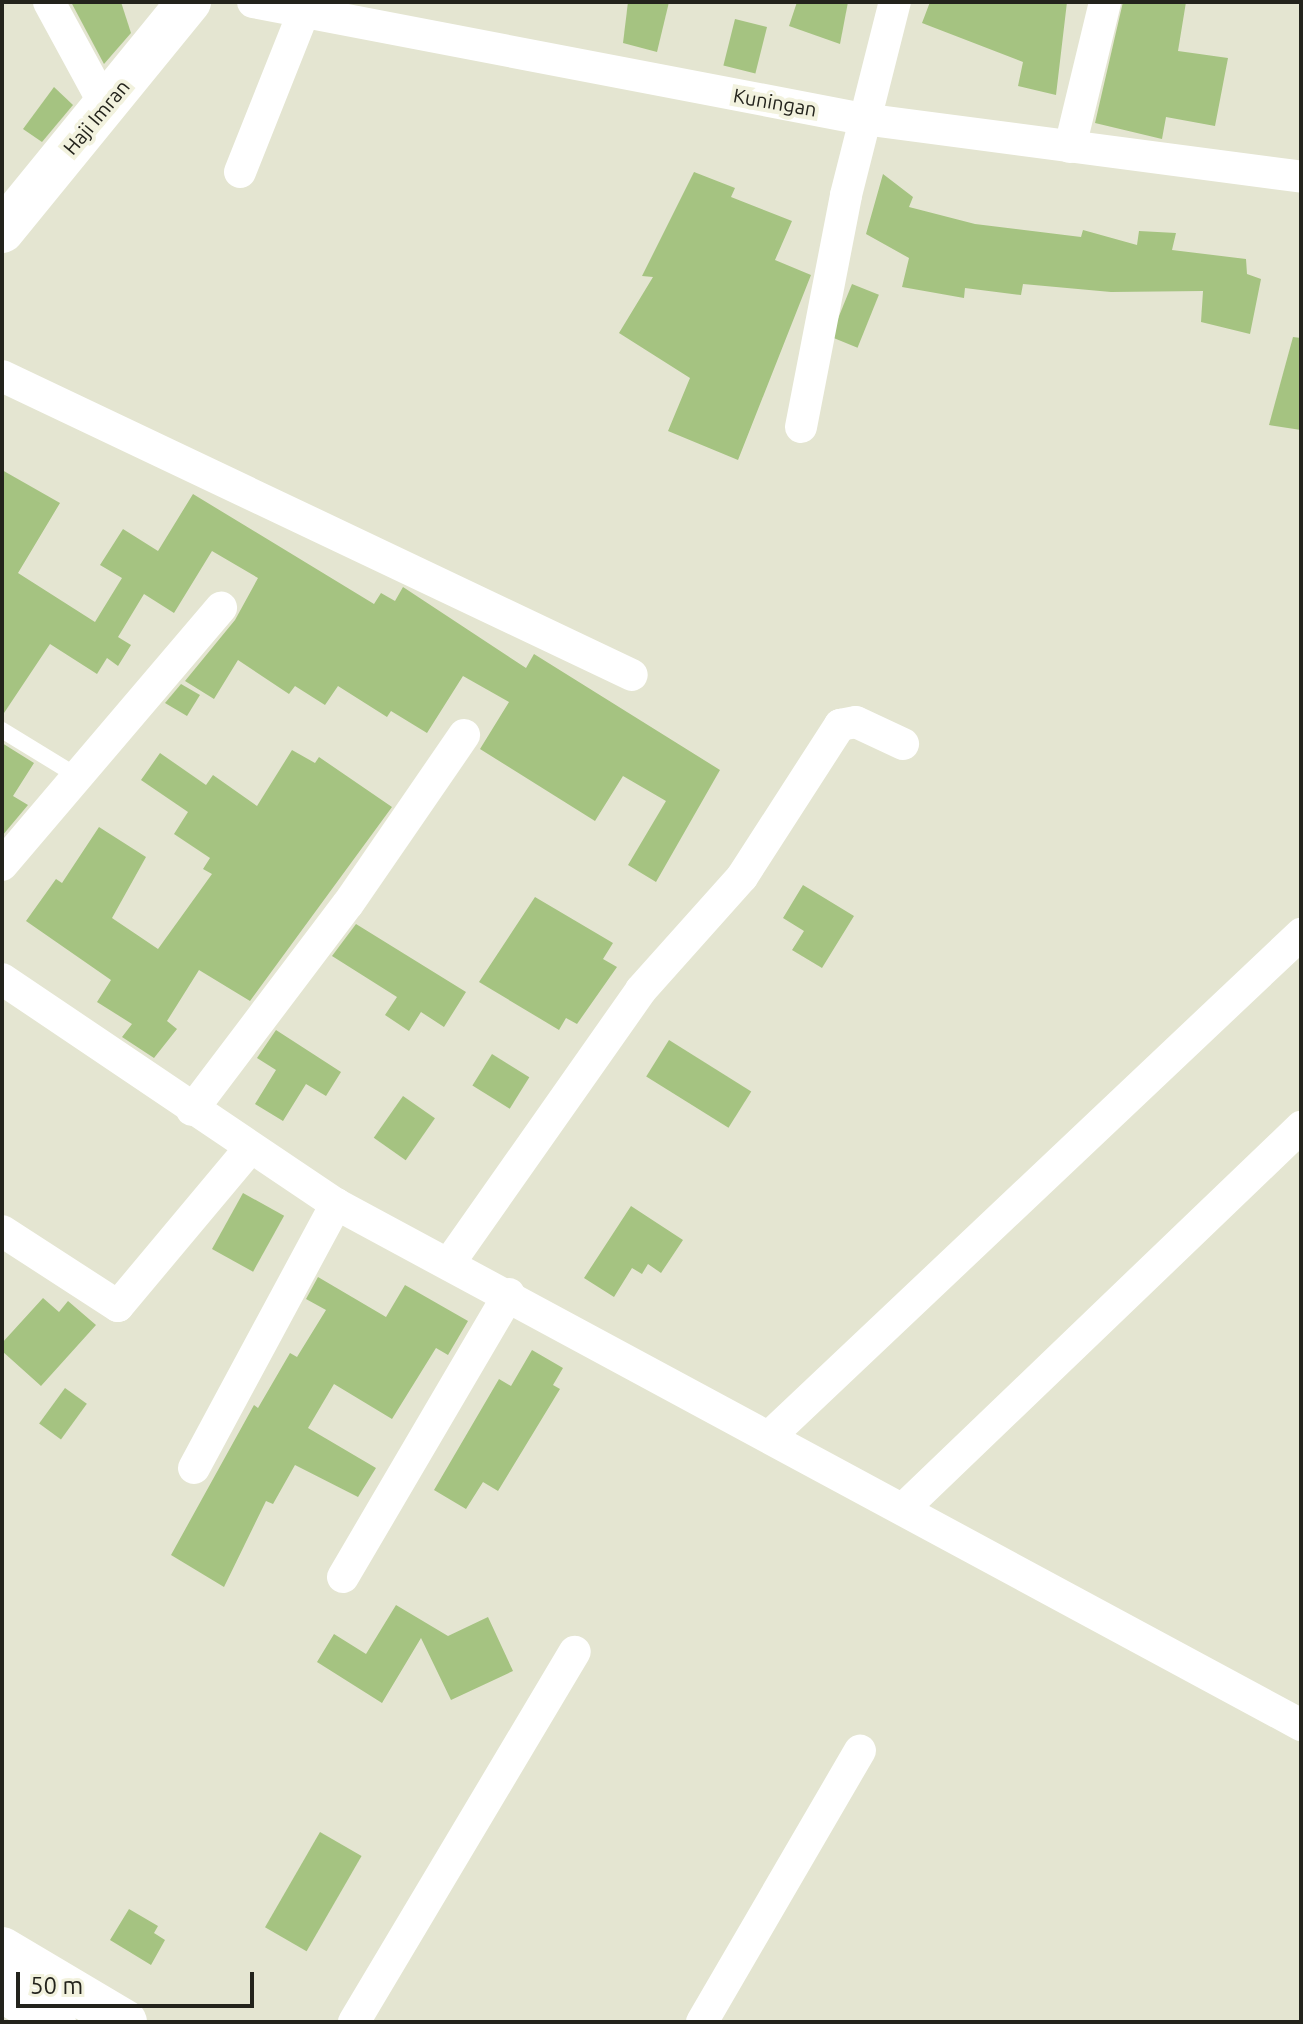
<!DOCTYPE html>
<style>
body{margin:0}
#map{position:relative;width:1303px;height:2024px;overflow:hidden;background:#e4e5d1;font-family:Ubuntu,sans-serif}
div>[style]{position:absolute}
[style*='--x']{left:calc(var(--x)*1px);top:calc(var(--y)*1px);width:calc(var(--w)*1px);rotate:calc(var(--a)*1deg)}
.building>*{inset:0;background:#a5c381;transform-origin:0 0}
.lane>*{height:16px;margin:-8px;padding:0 8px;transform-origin:8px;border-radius:8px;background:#fff}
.street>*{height:32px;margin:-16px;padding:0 16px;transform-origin:16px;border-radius:16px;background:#fff}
.secondary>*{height:44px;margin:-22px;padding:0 22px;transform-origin:22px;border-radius:22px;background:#fff}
span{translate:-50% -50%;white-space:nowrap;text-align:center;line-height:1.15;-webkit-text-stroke:8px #f2f2de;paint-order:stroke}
.street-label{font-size:20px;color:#23231c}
.frame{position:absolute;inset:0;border:4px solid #23231c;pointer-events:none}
.scale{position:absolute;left:16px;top:1972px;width:238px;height:36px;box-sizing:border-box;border:4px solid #23231c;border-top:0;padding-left:10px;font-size:24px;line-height:28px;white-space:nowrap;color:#23231c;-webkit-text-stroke:6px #f2f2de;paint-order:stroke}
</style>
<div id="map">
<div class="building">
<i style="clip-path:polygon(71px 2px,121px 2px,131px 33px,104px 64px)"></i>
<i style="clip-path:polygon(628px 2px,669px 2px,657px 52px,623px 43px)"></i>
<i style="clip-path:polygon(797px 2px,848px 2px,840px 44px,789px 26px)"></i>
<i style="clip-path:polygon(930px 2px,1067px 2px,1056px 95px,1018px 86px,1023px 62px,922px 23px)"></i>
<i style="clip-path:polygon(1123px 2px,1186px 2px,1178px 51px,1228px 58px,1215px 126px,1166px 117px,1162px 139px,1095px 123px)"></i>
<i style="left:735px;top:19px;width:33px;height:48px;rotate:14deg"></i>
<i style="clip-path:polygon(54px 87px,73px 105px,42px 142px,23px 129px)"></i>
<i style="clip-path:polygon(694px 172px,735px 188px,731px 197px,792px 221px,775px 260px,811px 275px,738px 460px,668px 431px,690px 378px,619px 333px,653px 277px,642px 276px)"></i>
<i style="clip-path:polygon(883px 174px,913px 197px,909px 207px,975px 224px,1081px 237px,1083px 230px,1137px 245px,1139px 231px,1176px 233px,1172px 250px,1246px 259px,1247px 274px,1261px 279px,1250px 334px,1201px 322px,1203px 291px,1111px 292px,1023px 284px,1021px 295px,965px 288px,964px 298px,902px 287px,909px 258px,866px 234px)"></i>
<i style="left:852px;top:284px;width:29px;height:57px;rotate:22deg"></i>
<i style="clip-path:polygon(1293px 337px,1301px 338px,1301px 430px,1269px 425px)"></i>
<i style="clip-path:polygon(2px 470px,60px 503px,18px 573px,95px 622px,122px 578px,100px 565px,123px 529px,158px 551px,193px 494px,374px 604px,381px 593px,395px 601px,403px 587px,526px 668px,534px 654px,720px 770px,656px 882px,628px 865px,666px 801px,623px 776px,595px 821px,480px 749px,509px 702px,463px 676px,427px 733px,391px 711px,387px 717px,338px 686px,325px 705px,295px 686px,289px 694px,238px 660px,214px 699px,185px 681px,235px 620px,258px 578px,212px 551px,174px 613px,144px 594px,118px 637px,131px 645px,118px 666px,107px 658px,97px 674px,50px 644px,2px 716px)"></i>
<i style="clip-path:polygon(181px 684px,200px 695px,187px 716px,165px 703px)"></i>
<i style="clip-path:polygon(2px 743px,34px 763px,13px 796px,28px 805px,2px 836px)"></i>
<i style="clip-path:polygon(292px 750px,315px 763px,319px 757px,392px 807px,250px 1001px,199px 970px,167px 1021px,177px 1029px,154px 1058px,122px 1037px,132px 1024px,97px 1002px,111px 980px,26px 921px,56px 879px,62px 883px,99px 827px,146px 857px,112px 918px,158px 949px,212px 874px,203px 869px,210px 858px,174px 834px,188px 812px,141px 780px,160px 753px,206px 785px,213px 775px,257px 806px)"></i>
<i style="clip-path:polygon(803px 885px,854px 916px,822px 968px,792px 950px,804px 931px,783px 918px)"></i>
<i style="clip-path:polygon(535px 897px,613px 943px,603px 959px,617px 967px,577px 1024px,566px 1018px,559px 1030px,479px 982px)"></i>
<i style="clip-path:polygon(356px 924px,466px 992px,444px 1027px,421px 1012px,409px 1031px,385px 1015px,397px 997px,332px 956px)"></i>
<i style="clip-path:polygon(276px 1030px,341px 1072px,326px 1096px,306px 1084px,283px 1121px,255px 1104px,276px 1070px,257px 1058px)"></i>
<i style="left:669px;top:1040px;width:97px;height:43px;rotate:32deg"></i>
<i style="left:492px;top:1054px;width:44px;height:37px;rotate:32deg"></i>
<i style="left:403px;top:1096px;width:39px;height:51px;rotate:35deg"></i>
<i style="left:243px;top:1193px;width:47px;height:64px;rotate:29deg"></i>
<i style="clip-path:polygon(631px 1206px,683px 1240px,661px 1273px,648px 1264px,642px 1274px,632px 1268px,614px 1297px,584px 1278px)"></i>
<i style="clip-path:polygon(318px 1277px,386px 1317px,405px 1285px,468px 1321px,448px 1355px,436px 1348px,392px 1419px,334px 1384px,308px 1428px,376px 1468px,358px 1497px,295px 1465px,273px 1504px,266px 1501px,224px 1587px,171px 1555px,254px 1405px,258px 1408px,290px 1353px,297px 1357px,326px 1310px,306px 1299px)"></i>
<i style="clip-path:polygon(43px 1298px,59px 1312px,68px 1301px,96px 1325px,41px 1386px,2px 1351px,2px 1343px)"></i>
<i style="clip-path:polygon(532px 1350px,563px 1368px,553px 1385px,560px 1389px,498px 1491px,483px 1482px,466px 1509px,434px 1490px,499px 1379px,511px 1386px)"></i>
<i style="left:65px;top:1388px;width:27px;height:44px;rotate:36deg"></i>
<i style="clip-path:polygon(396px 1605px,448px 1636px,488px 1617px,513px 1671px,451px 1700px,421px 1638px,382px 1703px,317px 1662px,334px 1634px,366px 1654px)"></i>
<i style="left:320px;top:1832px;width:48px;height:110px;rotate:30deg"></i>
<i style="clip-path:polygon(129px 1909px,158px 1926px,154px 1933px,165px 1940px,151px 1965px,110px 1940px)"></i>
</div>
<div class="lane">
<i style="--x:2;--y:730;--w:88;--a:31.5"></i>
</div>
<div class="street">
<i style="--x:49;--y:2;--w:117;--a:61.5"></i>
<i style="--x:253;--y:2;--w:621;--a:10.86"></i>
<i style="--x:863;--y:119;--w:442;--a:7.5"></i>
<i style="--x:1070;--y:147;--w:149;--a:-76.4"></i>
<i style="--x:240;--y:172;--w:170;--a:-68.3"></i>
<i style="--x:2;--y:376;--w:697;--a:25.39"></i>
<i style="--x:801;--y:427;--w:236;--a:-79"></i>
<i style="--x:846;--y:195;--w:199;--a:-75.8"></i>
<i style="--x:2;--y:865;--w:338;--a:-49.6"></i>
<i style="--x:2;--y:979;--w:403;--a:34"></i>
<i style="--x:336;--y:1204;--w:1097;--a:28.36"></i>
<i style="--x:192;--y:1110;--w:258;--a:-52.9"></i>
<i style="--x:348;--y:904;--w:205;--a:-55.5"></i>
<i style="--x:2;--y:1231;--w:138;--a:32.9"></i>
<i style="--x:118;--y:1306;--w:206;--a:-50.1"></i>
<i style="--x:450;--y:1262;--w:332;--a:-54.9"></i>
<i style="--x:641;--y:990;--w:152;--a:-48.2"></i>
<i style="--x:742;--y:877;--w:181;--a:-57.2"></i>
<i style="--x:840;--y:725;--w:16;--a:-11"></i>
<i style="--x:856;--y:722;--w:52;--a:25.1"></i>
<i style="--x:770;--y:1436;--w:731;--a:-43.39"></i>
<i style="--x:194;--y:1468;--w:300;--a:-61.7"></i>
<i style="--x:903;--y:1509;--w:552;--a:-43.82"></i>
<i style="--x:343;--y:1577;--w:328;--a:-59.6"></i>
<i style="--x:354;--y:2022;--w:431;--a:-59.2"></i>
<i style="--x:702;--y:2022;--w:314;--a:-59.8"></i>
</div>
<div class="secondary">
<i style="--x:2;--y:231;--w:296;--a:-50.8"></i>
<i style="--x:2;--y:1949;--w:143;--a:30.7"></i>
<i style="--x:2;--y:1990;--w:61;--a:31.6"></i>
</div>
<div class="street-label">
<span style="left:775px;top:102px;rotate:10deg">Kuningan</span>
<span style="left:96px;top:117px;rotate:-50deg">Haji Imran</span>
</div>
<div class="frame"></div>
<div class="scale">50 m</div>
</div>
